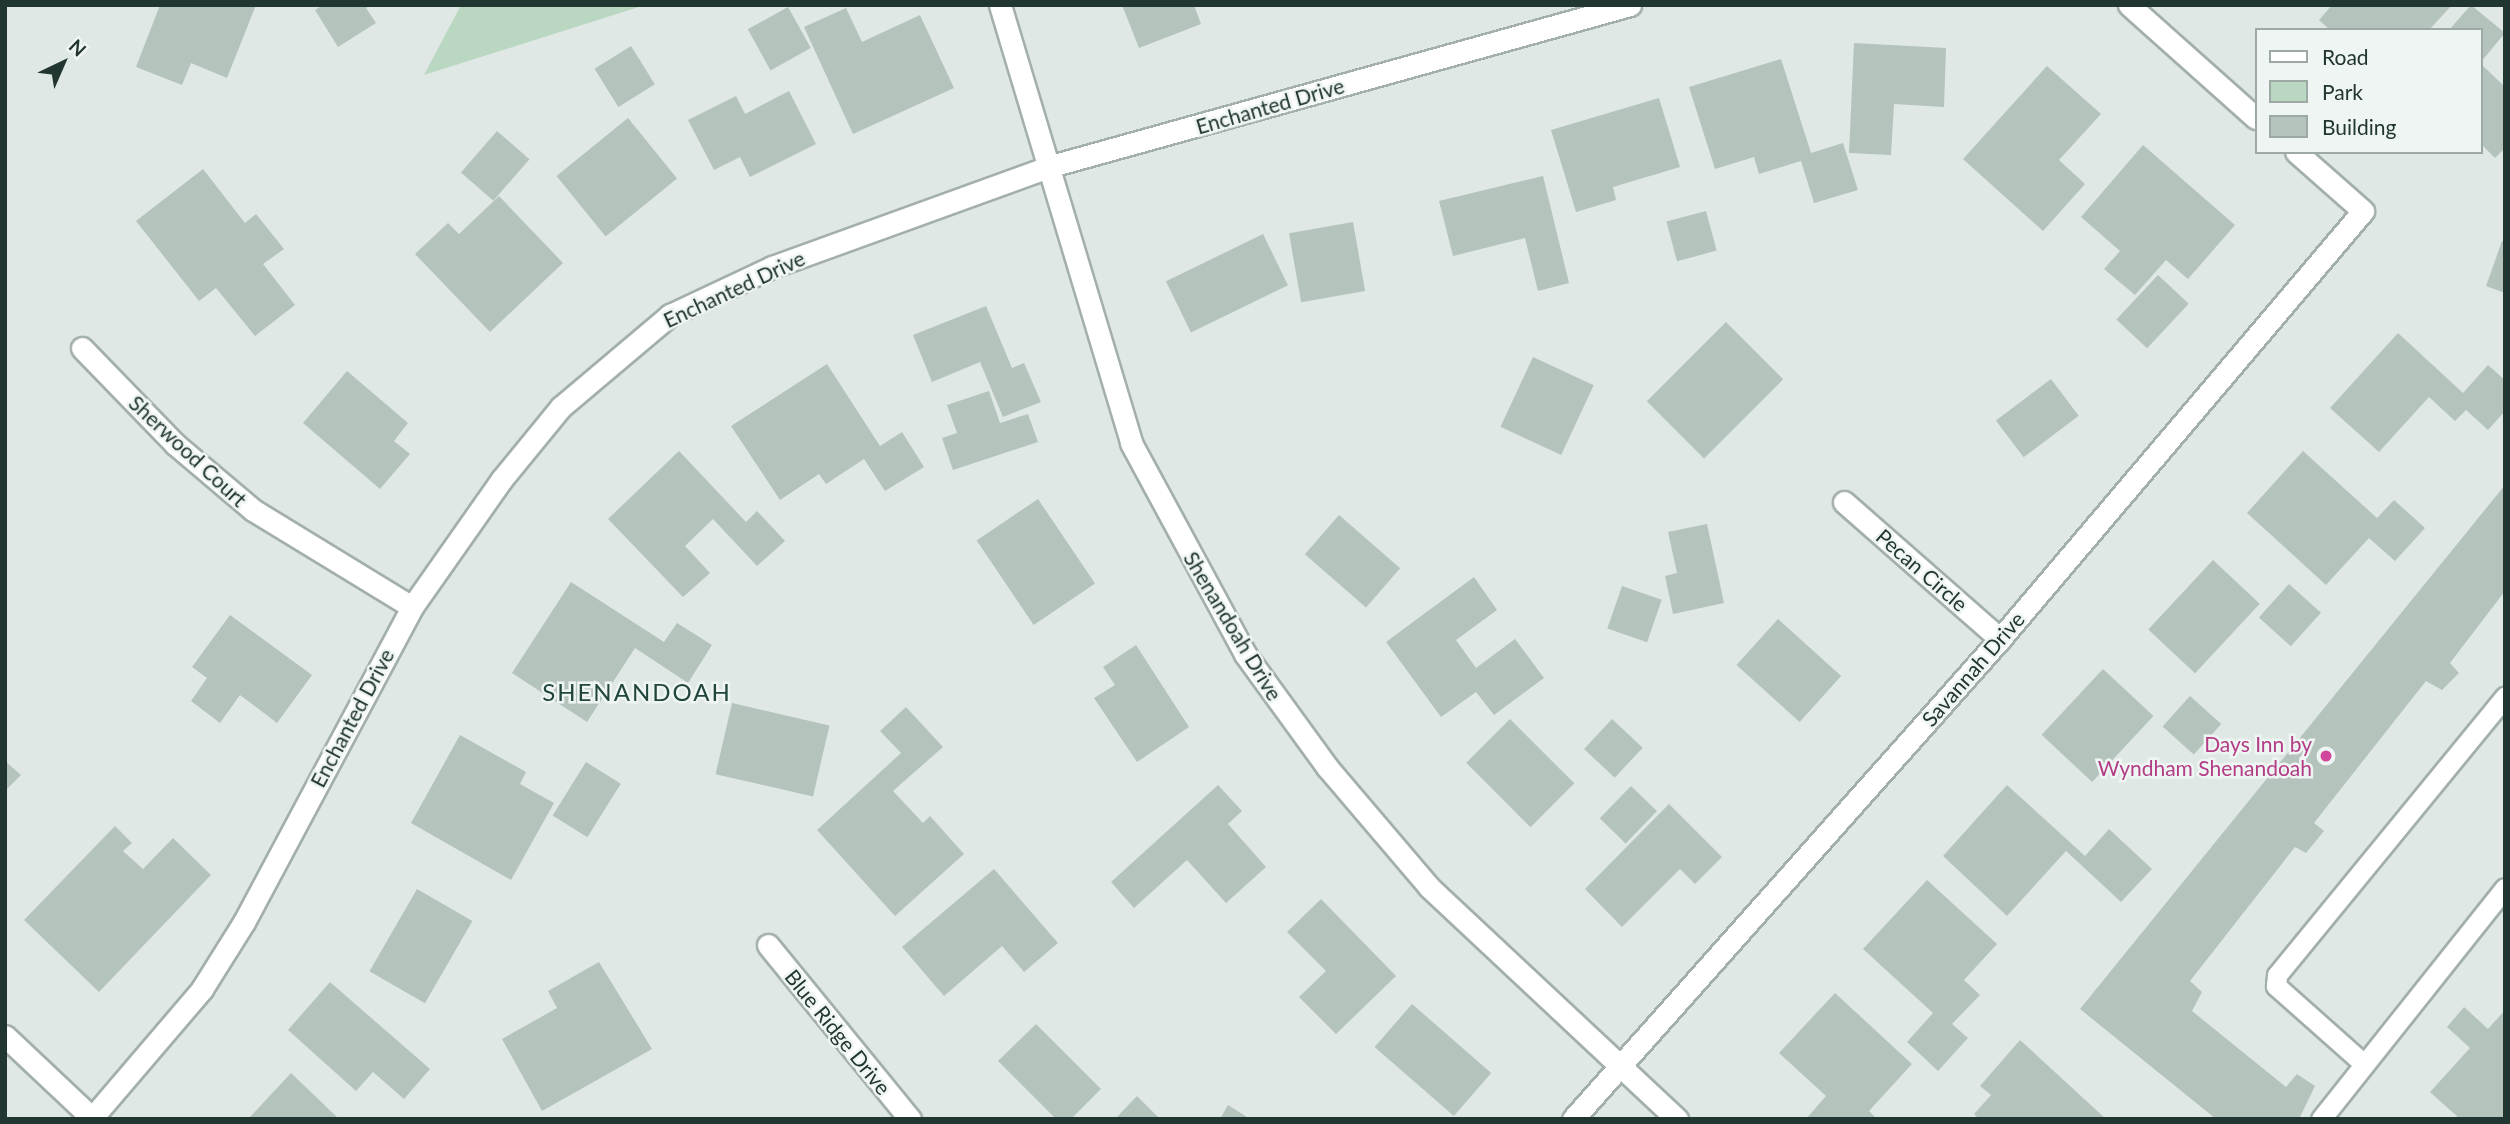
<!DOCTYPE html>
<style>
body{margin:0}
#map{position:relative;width:2510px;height:1124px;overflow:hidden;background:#dfe8e4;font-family:Lato,sans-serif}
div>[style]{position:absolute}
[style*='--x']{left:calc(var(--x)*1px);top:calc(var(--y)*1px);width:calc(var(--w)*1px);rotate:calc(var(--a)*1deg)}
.green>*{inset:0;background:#bad7c2}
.building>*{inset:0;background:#b5c3bd;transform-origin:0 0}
.roads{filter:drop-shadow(2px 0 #a3afab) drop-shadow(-2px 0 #a3afab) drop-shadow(0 2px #a3afab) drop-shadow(0 -2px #a3afab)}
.service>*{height:19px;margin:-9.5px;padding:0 9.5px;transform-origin:9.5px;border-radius:9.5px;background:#fff}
.minor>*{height:21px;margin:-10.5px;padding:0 10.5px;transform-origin:10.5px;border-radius:10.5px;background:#fff}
.dots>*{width:19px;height:19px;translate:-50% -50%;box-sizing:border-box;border:4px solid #eff5f2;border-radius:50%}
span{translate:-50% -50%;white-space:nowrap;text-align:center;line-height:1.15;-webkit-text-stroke:5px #eff5f2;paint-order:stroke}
.street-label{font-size:21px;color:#223631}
.hotel-label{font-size:21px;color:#b23c85}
.right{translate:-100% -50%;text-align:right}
.quarter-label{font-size:24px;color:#21463d;letter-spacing:2px}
.frame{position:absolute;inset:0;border:7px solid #223631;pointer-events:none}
.legend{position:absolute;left:2255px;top:28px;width:228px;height:126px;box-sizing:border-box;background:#eff5f2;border:2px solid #9da9a5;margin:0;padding:9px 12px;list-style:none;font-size:21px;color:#223631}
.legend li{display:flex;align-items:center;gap:14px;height:35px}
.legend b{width:35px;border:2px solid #9da9a5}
.north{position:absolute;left:28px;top:28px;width:70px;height:70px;-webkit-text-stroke:5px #eff5f2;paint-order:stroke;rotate:44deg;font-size:19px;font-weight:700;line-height:28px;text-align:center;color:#223631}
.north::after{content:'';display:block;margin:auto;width:24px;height:32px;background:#223631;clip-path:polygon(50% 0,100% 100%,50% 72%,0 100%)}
</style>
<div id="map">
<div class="green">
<i style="clip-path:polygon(461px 5px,645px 5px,424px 75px)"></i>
</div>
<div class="building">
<i style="clip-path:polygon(160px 5px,256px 5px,227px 78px,191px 63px,182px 85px,136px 67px)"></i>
<i style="clip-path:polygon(323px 5px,371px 5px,366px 8px,376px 23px,338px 47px,315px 10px)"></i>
<i style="clip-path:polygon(1122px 5px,1194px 5px,1201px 24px,1139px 48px)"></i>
<i style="clip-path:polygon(2332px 5px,2452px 5px,2429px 30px,2330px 30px,2319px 20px)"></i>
<i style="clip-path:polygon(2471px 5px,2505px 33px,2480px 63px,2505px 87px,2505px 148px,2495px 158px,2480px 143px,2480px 30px,2449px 30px)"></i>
<i style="left:788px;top:7px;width:47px;height:46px;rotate:61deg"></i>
<i style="clip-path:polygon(846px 8px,862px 42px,920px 15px,954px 88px,853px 134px,804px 27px)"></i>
<i style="clip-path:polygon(1854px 43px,1946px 48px,1944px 107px,1894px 104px,1891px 155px,1849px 153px)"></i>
<i style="left:631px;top:46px;width:45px;height:43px;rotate:58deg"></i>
<i style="clip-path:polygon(1781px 59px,1811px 153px,1843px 143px,1858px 190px,1814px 203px,1801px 161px,1759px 174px,1754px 157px,1715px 169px,1689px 87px)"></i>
<i style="clip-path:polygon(2047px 66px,2101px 114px,2059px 160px,2085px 184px,2043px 231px,1963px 159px)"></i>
<i style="clip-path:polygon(789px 91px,816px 144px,750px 177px,740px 157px,714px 170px,688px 120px,736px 96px,745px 114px)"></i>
<i style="clip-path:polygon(1659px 98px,1680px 167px,1613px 187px,1616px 200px,1576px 212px,1551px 130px)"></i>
<i style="left:628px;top:118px;width:78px;height:92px;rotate:51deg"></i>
<i style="left:497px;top:131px;width:43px;height:55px;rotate:41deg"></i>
<i style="clip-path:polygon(2143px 145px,2235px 225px,2188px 279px,2166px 260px,2135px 295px,2104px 269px,2120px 251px,2081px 217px)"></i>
<i style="clip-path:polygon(203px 169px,245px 223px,256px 214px,284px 249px,263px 264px,295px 305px,255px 336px,216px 288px,199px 301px,136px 221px)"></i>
<i style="clip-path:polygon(1543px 176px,1569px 283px,1538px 291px,1525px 238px,1453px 256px,1439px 201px)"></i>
<i style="clip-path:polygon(499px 196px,563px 263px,490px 332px,415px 254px,448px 223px,459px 234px)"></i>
<i style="left:1706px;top:211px;width:41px;height:41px;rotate:75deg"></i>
<i style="left:1353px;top:222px;width:70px;height:65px;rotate:80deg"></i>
<i style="left:1263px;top:234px;width:57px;height:108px;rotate:64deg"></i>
<i style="clip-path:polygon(2502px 241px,2505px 242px,2505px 293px,2486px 286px)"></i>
<i style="left:2158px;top:275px;width:42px;height:61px;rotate:43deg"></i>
<i style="clip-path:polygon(986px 306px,1012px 368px,1024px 363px,1041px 402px,1003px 417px,980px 362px,932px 382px,913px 335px)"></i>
<i style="left:1726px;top:322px;width:81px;height:112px;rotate:45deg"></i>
<i style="clip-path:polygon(2398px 333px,2463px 393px,2488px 365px,2505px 380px,2505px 411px,2488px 430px,2466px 410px,2455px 421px,2429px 397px,2379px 452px,2330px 408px)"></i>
<i style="left:1533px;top:357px;width:67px;height:77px;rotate:25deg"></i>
<i style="clip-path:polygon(827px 364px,880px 446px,902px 432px,924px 467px,885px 491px,864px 459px,826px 484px,819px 474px,780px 500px,731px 426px)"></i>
<i style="clip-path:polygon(347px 371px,408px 423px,394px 441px,410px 454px,380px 489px,303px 423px)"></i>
<i style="left:2051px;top:379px;width:46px;height:69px;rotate:53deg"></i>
<i style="clip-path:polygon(989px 391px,1000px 423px,1028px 414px,1038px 442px,953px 470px,942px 438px,957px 433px,947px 405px)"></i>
<i style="clip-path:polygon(679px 451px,746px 522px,757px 511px,785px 541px,757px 566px,713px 519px,685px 546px,710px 573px,683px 597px,608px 519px)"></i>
<i style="clip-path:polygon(2303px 451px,2377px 518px,2394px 500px,2425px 528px,2395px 561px,2369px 538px,2326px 585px,2247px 513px)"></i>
<i style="clip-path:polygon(2505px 485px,2505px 591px,2450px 663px,2459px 673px,2442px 690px,2426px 681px,2314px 823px,2324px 831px,2306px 853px,2295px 847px,2190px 981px,2202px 992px,2192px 1011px,2286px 1087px,2297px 1074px,2315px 1086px,2299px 1119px,2216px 1119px,2080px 1009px)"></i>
<i style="left:1038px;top:499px;width:102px;height:74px;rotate:56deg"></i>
<i style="left:1339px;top:515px;width:81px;height:52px;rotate:41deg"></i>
<i style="clip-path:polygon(1707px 524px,1724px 603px,1673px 614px,1665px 576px,1677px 573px,1668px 532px)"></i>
<i style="left:2213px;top:560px;width:64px;height:95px;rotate:43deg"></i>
<i style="clip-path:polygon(1474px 577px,1497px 610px,1456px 640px,1476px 668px,1515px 639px,1544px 678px,1494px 715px,1476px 692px,1441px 717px,1386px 642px)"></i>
<i style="clip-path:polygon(571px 582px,664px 642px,677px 623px,712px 645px,688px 683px,635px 648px,587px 722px,512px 673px)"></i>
<i style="left:2289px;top:584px;width:43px;height:45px;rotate:42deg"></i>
<i style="left:1622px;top:586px;width:42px;height:45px;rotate:19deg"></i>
<i style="clip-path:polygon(230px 615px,312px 675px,277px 723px,240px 695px,220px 723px,191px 701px,207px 678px,192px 667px)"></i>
<i style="left:1778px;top:619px;width:85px;height:62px;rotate:42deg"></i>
<i style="clip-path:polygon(1136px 645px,1189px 727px,1137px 762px,1094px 698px,1115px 685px,1103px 667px)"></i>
<i style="left:2103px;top:669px;width:69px;height:90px;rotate:43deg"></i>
<i style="left:2190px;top:696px;width:42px;height:41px;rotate:42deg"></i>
<i style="left:732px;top:703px;width:100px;height:73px;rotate:13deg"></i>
<i style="clip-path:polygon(906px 707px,943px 747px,893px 791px,923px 823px,930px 816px,964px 854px,895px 916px,817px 830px,901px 753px,880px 731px)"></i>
<i style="left:1510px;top:719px;width:91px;height:62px;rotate:45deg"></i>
<i style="left:1612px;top:719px;width:42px;height:41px;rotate:43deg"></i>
<i style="clip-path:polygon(460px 735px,526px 772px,520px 784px,554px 803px,511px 880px,411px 823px)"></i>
<i style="clip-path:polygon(5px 761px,21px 775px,5px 791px)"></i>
<i style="left:586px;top:762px;width:41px;height:63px;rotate:32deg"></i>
<i style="clip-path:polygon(1218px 785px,1242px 811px,1228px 824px,1266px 867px,1226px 903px,1187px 860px,1134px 908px,1111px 882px)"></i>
<i style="clip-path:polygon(2007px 785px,2085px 856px,2109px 829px,2152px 869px,2121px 902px,2066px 851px,2007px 916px,1943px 856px)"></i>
<i style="left:1631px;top:786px;width:36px;height:45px;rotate:44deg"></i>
<i style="clip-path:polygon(1669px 804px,1722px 857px,1695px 884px,1680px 869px,1622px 927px,1585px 889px)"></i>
<i style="clip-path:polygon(115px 826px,132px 843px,123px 851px,143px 869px,173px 838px,211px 875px,99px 992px,24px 920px)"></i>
<i style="clip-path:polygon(994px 869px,1058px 943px,1024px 972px,1002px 946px,944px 996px,902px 947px)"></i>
<i style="clip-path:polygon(1927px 880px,1997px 944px,1964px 980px,1980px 995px,1952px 1024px,1968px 1038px,1938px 1071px,1907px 1042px,1933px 1013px,1863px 949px)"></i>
<i style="left:417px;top:889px;width:64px;height:95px;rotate:30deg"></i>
<i style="clip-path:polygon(1321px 899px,1396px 976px,1336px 1034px,1299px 997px,1326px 971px,1287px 932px)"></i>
<i style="clip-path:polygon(599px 962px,652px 1049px,542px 1111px,502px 1039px,557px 1008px,548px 991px)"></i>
<i style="clip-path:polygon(330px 982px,430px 1069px,404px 1099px,373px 1072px,356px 1091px,288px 1030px)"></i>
<i style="clip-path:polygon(1835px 993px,1912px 1064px,1869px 1111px,1877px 1119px,1806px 1119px,1826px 1096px,1779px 1053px)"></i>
<i style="left:1412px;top:1004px;width:105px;height:57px;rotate:41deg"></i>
<i style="clip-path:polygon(2464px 1007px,2488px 1029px,2505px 1010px,2505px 1119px,2460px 1119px,2430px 1092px,2470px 1048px,2447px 1027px)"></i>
<i style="clip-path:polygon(1036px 1024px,1101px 1089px,1071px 1119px,1056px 1119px,998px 1061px)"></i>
<i style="clip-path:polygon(2020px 1040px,2106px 1119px,1979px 1119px,1974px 1114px,1991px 1095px,1980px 1086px)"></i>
<i style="clip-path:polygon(291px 1073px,339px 1119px,250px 1117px)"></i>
<i style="clip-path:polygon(1137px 1096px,1160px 1119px,1115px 1119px)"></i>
<i style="clip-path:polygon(1228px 1105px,1250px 1119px,1220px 1119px)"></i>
</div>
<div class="roads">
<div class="service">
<i style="--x:2364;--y:1064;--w:118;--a:-138.4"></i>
<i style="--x:2276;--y:986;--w:11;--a:-85"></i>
<i style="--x:2277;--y:975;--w:360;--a:-50.7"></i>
<i style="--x:2321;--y:1119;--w:295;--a:-51.5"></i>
</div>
<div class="minor">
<i style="--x:1000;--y:5;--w:457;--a:73.3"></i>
<i style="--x:1131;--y:443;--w:240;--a:61.6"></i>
<i style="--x:1245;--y:654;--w:140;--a:54"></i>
<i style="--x:1327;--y:767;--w:157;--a:49.6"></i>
<i style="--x:1429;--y:887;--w:340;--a:43.1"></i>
<i style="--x:2129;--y:5;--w:170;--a:41.7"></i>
<i style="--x:82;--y:348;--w:134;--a:45.9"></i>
<i style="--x:175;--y:444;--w:102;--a:40.2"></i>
<i style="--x:253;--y:510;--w:186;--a:31.4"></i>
<i style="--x:1844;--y:502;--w:208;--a:41.3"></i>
<i style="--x:768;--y:945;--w:225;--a:50.8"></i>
<i style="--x:5;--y:1036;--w:121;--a:43.3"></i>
<i style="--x:92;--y:1118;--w:170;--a:-49.5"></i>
<i style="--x:202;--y:989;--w:79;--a:-57.9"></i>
<i style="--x:244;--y:922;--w:357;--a:-61.9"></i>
<i style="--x:412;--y:607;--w:156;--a:-54.9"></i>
<i style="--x:502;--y:479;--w:93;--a:-50.7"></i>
<i style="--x:561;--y:407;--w:143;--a:-40.2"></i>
<i style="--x:670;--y:315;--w:113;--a:-25.2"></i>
<i style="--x:772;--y:267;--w:297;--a:-19.9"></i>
<i style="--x:1051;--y:166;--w:601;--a:-15.54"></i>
<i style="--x:1573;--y:1119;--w:642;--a:-48.34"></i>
<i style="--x:2000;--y:639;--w:561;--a:-49.7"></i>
<i style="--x:2363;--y:211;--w:89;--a:-138.6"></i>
</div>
</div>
<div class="dots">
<i style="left:2326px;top:756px;background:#d1479c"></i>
</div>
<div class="street-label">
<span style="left:1270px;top:106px;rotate:-16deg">Enchanted Drive</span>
<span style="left:734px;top:289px;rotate:-25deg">Enchanted Drive</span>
<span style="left:188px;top:451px;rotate:43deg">Sherwood Court</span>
<span style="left:1922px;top:570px;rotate:41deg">Pecan Circle</span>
<span style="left:1233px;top:626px;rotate:59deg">Shenandoah Drive</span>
<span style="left:1973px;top:669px;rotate:-49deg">Savannah Drive</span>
<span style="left:352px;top:718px;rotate:-62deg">Enchanted Drive</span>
<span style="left:838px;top:1032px;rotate:51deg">Blue Ridge Drive</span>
</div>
<div class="hotel-label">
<span class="right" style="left:2312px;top:756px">Days Inn by<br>Wyndham Shenandoah</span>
</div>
<div class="quarter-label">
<span style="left:637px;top:692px">SHENANDOAH</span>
</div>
<div class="frame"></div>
<ul class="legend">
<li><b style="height:9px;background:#fff"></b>Road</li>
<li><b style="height:19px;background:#bad7c2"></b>Park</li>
<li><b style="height:19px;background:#b5c3bd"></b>Building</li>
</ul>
<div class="north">N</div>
</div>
